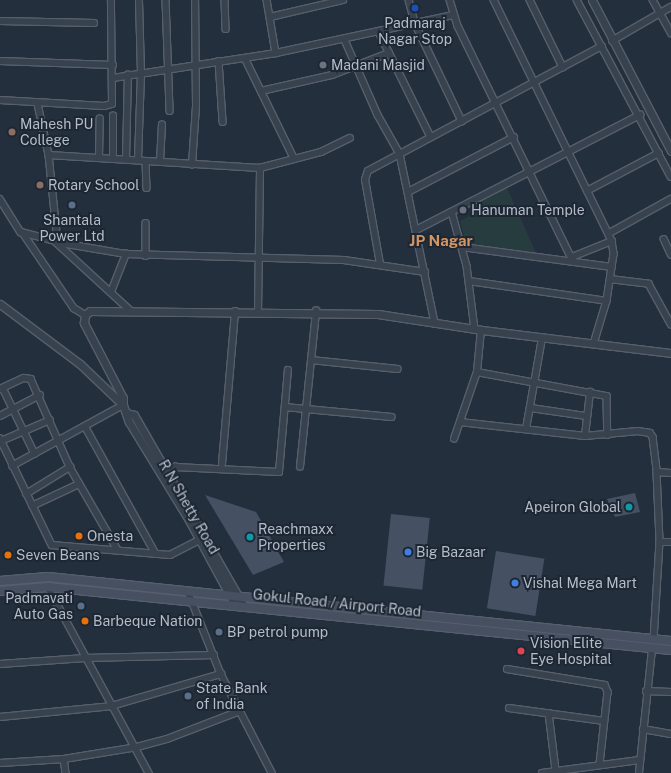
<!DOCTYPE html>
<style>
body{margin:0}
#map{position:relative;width:671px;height:773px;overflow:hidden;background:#242f3e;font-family:"Public Sans",sans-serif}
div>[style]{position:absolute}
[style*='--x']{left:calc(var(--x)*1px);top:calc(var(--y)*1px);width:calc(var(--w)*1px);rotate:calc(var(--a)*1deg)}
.green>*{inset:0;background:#263c3f}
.building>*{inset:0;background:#455162;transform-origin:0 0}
.roads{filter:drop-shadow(1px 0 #565f6c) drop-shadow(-1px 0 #565f6c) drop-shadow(0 1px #565f6c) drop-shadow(0 -1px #565f6c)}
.minor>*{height:5.5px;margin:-2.75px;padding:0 2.75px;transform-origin:2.75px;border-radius:2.75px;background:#38414e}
.tertiary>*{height:7px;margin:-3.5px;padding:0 3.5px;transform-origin:3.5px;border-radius:3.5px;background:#38414e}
.secondary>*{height:8px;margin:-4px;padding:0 4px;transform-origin:4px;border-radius:4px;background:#465061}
.dots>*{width:11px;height:11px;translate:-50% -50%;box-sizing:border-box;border:2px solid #1d2633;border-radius:50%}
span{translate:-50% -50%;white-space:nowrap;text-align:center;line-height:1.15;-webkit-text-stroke:4px #1d2633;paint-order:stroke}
.poi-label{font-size:14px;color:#b4bcc9}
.left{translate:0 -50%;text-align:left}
.right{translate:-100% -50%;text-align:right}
.street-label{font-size:14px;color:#b4bcc9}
.neighbourhood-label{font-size:15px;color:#d59563;font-weight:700}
</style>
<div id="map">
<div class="green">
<i style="clip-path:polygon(507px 188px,536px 253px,466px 244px,460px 221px,473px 214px,472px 202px)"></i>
</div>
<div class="building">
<i style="clip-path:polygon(635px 493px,640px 512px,615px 517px,607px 499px)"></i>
<i style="clip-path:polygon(205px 495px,256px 512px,284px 562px,253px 575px)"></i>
<i style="left:391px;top:514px;width:39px;height:72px;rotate:6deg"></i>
<i style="left:496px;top:551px;width:49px;height:58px;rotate:9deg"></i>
</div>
<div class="roads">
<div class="minor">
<i style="--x:166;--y:0;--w:111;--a:87.9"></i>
<i style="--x:225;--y:0;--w:29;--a:88"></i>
<i style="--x:267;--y:0;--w:54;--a:80.4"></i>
<i style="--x:409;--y:0;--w:24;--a:75"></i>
<i style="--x:415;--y:23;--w:109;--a:64.4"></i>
<i style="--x:450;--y:0;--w:27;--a:73"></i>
<i style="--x:458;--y:26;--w:262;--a:63.9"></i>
<i style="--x:494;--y:0;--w:268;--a:63.9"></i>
<i style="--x:612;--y:241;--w:13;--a:81"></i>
<i style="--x:614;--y:254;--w:48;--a:98.5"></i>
<i style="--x:607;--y:301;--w:45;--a:106.8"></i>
<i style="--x:530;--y:0;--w:75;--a:63.8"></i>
<i style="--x:577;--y:0;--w:200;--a:62"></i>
<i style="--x:653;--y:0;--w:38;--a:61"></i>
<i style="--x:270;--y:17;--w:75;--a:-13.1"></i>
<i style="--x:0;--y:21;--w:94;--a:1.2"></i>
<i style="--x:379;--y:32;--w:117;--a:63.7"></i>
<i style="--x:345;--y:40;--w:82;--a:66.3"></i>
<i style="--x:378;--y:115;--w:45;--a:60.6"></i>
<i style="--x:400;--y:154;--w:173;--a:78.3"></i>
<i style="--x:612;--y:41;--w:68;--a:-30"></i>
<i style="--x:245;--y:58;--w:111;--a:63.9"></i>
<i style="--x:0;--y:61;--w:113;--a:2"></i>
<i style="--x:219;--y:61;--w:61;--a:86.2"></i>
<i style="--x:113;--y:78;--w:165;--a:-8.7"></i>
<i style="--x:276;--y:53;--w:181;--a:-12.1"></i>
<i style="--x:261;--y:91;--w:73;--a:-12.7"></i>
<i style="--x:332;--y:75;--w:61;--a:-21.1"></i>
<i style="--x:0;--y:100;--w:104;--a:3.3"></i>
<i style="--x:104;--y:106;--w:8;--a:-14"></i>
<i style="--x:112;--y:104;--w:104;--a:-90.6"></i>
<i style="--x:38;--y:104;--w:52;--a:77.8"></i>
<i style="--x:49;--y:155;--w:211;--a:3.5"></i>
<i style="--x:260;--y:168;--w:63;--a:-14.7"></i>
<i style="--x:321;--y:152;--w:32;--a:-26"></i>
<i style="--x:49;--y:155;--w:87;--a:84.1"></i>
<i style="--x:99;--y:158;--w:39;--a:-89"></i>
<i style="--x:113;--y:159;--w:43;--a:-90"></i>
<i style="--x:126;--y:160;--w:85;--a:-88.7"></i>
<i style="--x:138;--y:160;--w:87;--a:-88"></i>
<i style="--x:141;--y:73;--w:73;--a:-91.6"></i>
<i style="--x:146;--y:161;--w:27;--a:88"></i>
<i style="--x:160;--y:162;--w:37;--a:-87"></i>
<i style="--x:192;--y:165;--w:59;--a:-86.1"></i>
<i style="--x:196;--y:106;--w:106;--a:-90.5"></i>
<i style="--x:410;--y:191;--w:117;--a:-27.4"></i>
<i style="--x:587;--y:191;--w:81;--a:-27.8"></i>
<i style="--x:0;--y:199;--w:39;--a:58"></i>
<i style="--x:21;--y:232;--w:48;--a:14.6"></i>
<i style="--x:67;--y:244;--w:60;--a:9.6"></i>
<i style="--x:126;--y:254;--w:218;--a:1.6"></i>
<i style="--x:344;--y:260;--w:82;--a:8.4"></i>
<i style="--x:452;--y:212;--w:56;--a:74.5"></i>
<i style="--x:467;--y:266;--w:64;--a:82.8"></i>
<i style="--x:146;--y:223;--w:33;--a:90"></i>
<i style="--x:418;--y:229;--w:250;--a:-27.2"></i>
<i style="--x:23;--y:233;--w:91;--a:55.8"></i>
<i style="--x:74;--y:308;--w:13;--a:32"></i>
<i style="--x:608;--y:234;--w:72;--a:-29.1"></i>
<i style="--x:664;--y:239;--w:17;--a:65"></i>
<i style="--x:56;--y:242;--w:102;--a:42.6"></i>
<i style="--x:462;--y:247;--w:151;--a:7.6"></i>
<i style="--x:572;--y:257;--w:43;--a:-21.8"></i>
<i style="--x:380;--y:264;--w:85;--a:-100.1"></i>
<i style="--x:365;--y:180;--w:9;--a:-72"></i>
<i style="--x:368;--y:171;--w:265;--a:-28.1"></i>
<i style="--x:610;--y:279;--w:39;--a:7"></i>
<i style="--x:649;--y:284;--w:46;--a:61.2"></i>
<i style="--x:469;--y:281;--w:139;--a:8.2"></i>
<i style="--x:111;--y:292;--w:41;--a:-68.5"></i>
<i style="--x:258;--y:313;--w:145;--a:-89.2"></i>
<i style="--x:311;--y:360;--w:87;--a:5.9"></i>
<i style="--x:477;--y:372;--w:132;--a:10.5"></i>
<i style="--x:607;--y:396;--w:39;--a:89"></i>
<i style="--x:3;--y:388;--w:73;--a:64.1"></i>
<i style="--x:0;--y:389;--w:26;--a:-25"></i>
<i style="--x:24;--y:378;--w:7;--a:8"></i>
<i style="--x:31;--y:379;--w:96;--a:66.1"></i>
<i style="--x:70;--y:467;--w:96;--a:60"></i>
<i style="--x:285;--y:407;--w:107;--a:5.3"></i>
<i style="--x:531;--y:408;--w:56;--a:8.3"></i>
<i style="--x:0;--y:416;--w:45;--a:-27.7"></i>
<i style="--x:460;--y:422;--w:126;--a:6.4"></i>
<i style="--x:585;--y:436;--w:53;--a:-5.4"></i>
<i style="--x:638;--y:431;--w:12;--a:9"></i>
<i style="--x:650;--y:433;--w:5;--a:53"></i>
<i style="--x:653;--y:437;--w:35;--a:83"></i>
<i style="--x:657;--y:472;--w:70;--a:87.5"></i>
<i style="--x:660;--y:542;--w:97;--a:93.5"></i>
<i style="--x:85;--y:426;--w:146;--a:61"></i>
<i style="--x:526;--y:429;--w:92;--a:-80"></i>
<i style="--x:585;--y:436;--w:44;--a:-83.5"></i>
<i style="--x:0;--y:438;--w:119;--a:64.1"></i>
<i style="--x:52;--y:545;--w:118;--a:4.8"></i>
<i style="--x:170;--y:555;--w:33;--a:-27"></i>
<i style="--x:454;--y:439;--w:71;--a:-71.1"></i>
<i style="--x:477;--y:372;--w:42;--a:-84.6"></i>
<i style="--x:1;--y:441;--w:53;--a:-23.2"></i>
<i style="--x:222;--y:464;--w:153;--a:-85.1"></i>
<i style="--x:12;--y:466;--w:127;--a:-28.8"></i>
<i style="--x:300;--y:467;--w:157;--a:-84.1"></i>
<i style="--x:657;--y:472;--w:14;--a:4"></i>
<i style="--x:165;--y:475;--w:13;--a:-39"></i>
<i style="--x:175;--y:467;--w:104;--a:2.8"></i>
<i style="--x:279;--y:472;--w:102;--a:-85"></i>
<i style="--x:26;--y:494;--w:52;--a:-31.5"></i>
<i style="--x:32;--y:506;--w:52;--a:-25.1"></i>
<i style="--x:660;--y:542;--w:11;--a:0"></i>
<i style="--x:48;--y:587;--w:212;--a:61.5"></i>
<i style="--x:188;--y:591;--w:89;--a:68.3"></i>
<i style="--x:221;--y:674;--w:111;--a:62.7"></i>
<i style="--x:0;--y:664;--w:85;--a:-4"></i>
<i style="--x:85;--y:658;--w:129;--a:-1.3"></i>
<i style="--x:507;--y:669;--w:99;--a:9.3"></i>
<i style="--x:605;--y:685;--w:8;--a:67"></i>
<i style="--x:608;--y:692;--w:73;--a:96.3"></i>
<i style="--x:646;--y:691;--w:25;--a:2"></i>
<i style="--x:509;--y:708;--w:96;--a:7.8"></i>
<i style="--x:549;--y:713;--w:57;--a:83"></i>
<i style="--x:0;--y:717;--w:113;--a:-5.6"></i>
<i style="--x:112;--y:706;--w:114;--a:-16.4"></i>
<i style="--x:643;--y:729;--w:28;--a:10"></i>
<i style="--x:64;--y:759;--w:14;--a:82"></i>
<i style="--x:0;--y:763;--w:64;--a:-3.6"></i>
<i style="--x:64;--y:759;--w:74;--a:-9.3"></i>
<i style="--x:137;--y:747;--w:31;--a:-15"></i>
<i style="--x:167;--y:739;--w:78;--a:-21"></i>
<i style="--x:542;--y:773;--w:98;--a:-7.6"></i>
<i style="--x:639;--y:773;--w:125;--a:-84"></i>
</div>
<div class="tertiary">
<i style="--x:592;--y:0;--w:170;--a:62.4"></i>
<i style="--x:0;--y:304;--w:100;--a:36.9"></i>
<i style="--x:80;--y:364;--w:59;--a:43.6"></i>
<i style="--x:123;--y:405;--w:18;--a:71"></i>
<i style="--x:129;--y:422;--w:115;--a:58.5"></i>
<i style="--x:189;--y:520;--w:97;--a:61.6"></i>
<i style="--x:123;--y:405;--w:7;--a:-90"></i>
<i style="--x:123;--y:398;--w:85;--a:-117.5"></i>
<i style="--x:84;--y:323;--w:8;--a:-83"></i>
<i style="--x:85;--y:315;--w:6;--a:-39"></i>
<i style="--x:90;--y:311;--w:288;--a:0.6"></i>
<i style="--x:378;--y:314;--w:104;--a:8.8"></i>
<i style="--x:481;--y:330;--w:191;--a:6.9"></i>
<i style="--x:127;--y:413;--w:7;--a:16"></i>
<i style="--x:134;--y:415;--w:220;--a:60.1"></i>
</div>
<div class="secondary">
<i style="--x:0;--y:581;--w:48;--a:-4.8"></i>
<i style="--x:48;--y:577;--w:626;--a:5.87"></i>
<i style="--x:0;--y:591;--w:48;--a:-4.8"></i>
<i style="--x:48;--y:587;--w:626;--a:5.77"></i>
</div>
</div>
<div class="dots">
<i style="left:415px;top:8px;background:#1a4fb4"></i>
<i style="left:323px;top:65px;background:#6b7280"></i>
<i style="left:12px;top:132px;background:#8d6e63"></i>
<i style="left:40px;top:185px;background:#8d6e63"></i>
<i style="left:72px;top:205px;background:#5c6f8a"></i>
<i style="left:463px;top:210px;background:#6b7280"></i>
<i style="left:629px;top:507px;background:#0f9aa8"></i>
<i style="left:79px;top:536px;background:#e8710a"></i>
<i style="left:250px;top:537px;background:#0f9aa8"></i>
<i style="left:408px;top:552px;background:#3f7fe0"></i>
<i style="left:8px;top:555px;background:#e8710a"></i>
<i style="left:515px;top:583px;background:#3f7fe0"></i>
<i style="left:81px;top:606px;background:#5c6f8a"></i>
<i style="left:85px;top:621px;background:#e8710a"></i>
<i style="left:219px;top:632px;background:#5c6f8a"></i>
<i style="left:521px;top:651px;background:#e0444e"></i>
<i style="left:188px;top:696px;background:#5c6f8a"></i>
</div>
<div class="poi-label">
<span style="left:415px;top:31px">Padmaraj<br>Nagar Stop</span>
<span class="left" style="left:331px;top:65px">Madani Masjid</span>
<span class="left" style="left:20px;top:132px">Mahesh PU<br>College</span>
<span class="left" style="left:48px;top:185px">Rotary School</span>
<span class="left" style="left:471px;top:210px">Hanuman Temple</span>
<span style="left:72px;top:228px">Shantala<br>Power Ltd</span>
<span class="right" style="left:621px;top:507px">Apeiron Global</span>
<span class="left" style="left:258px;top:537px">Reachmaxx<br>Properties</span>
<span class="left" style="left:87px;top:536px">Onesta</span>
<span class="left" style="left:416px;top:552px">Big Bazaar</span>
<span class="left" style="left:16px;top:555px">Seven Beans</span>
<span class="left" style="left:523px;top:583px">Vishal Mega Mart</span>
<span class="right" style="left:73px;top:606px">Padmavati<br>Auto Gas</span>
<span class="left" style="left:93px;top:621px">Barbeque Nation</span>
<span class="left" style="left:227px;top:632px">BP petrol pump</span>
<span class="left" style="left:530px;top:651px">Vision Elite<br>Eye Hospital</span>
<span class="left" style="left:196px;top:696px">State Bank<br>of India</span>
</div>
<div class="street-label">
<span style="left:189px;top:507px;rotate:60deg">R N Shetty Road</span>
<span style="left:337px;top:603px;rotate:6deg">Gokul Road / Airport Road</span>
</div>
<div class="neighbourhood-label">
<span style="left:441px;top:241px">JP Nagar</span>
</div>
</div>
